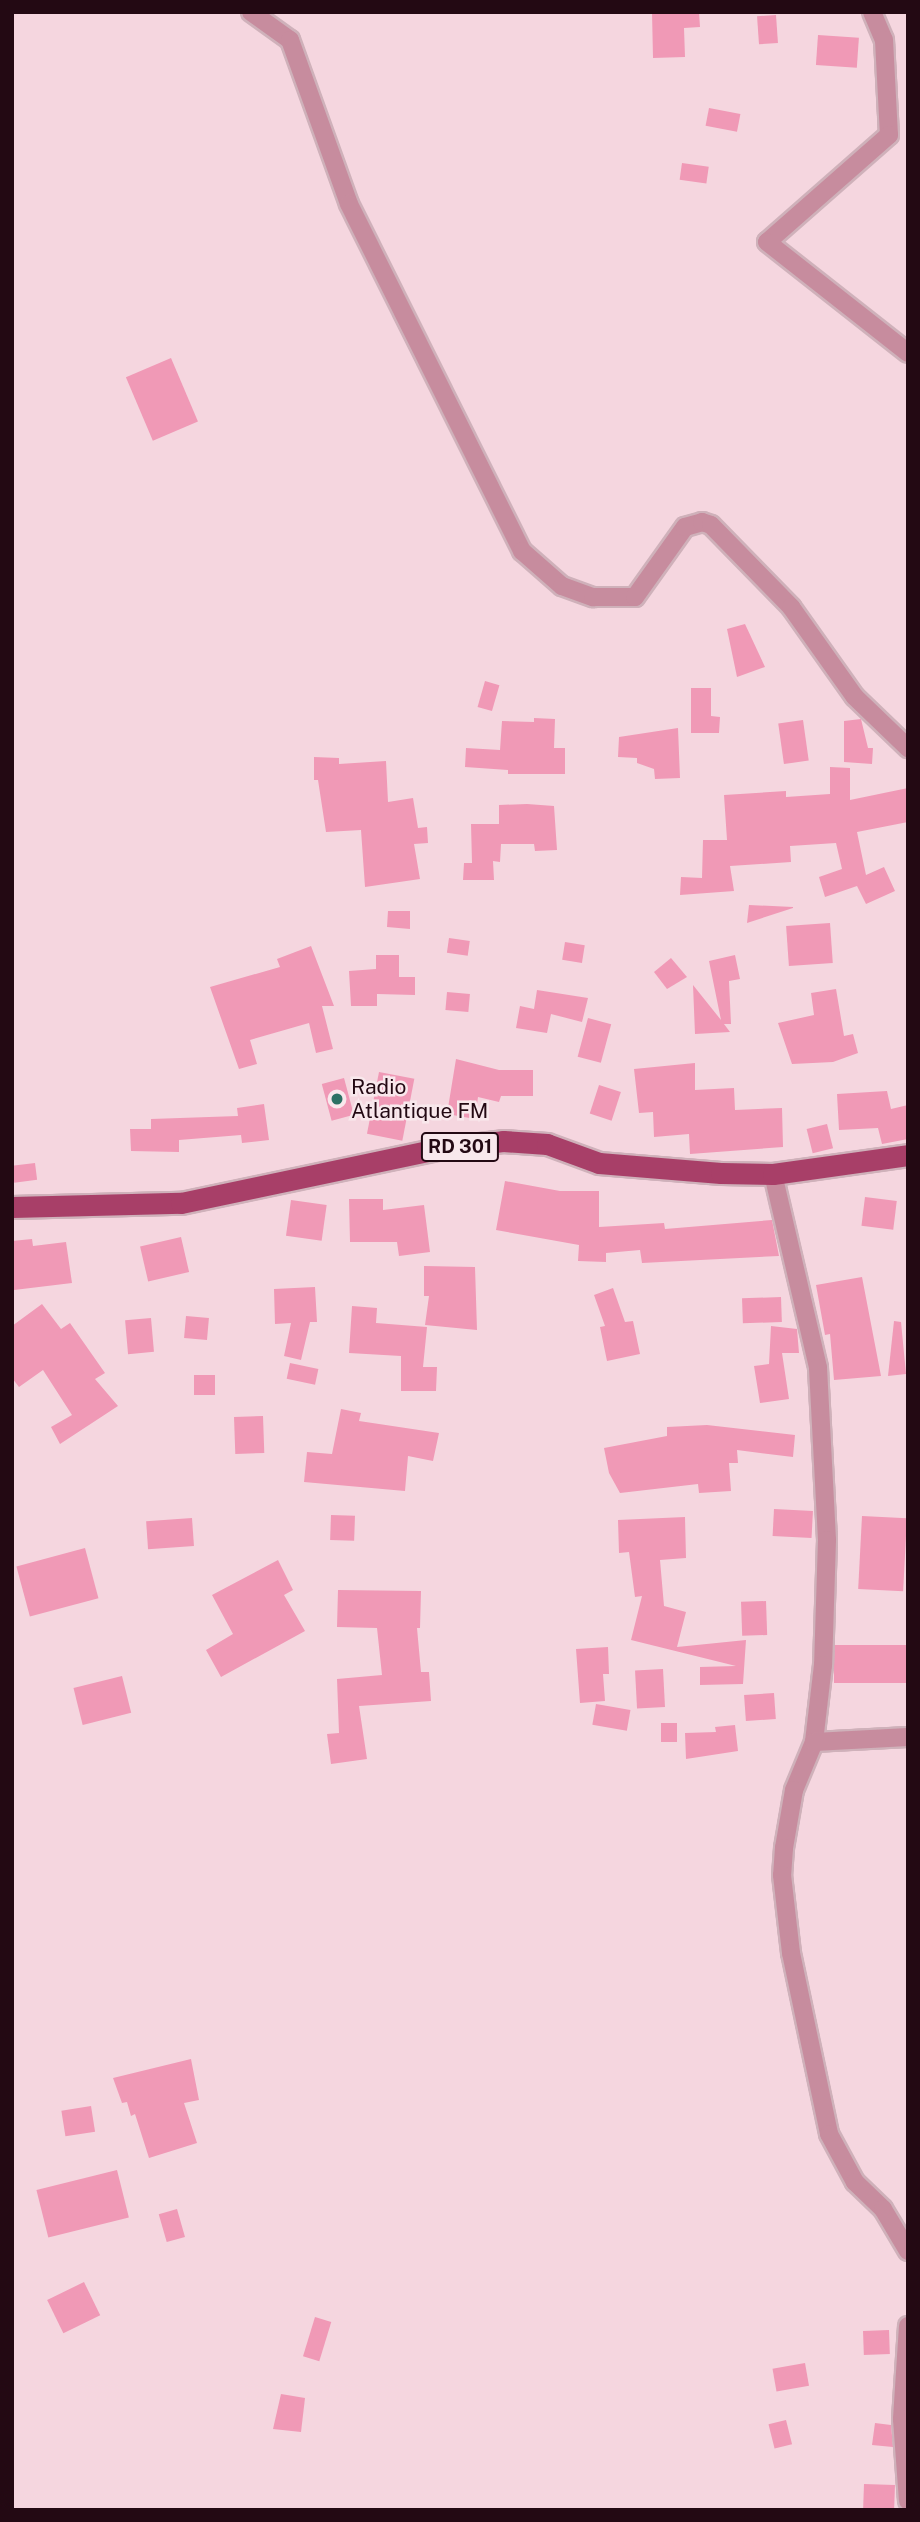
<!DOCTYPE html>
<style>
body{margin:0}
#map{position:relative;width:920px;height:2522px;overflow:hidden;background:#f5d6df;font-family:"Public Sans",sans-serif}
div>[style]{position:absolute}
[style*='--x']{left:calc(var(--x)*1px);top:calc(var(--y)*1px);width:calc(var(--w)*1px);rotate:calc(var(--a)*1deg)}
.building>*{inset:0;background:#f099b6;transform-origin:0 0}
.roads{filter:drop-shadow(2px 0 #cfb1ba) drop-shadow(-2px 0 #cfb1ba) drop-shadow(0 2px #cfb1ba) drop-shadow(0 -2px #cfb1ba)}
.street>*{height:18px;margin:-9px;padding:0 9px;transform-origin:9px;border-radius:9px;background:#c78c9e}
.primary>*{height:21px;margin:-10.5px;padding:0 10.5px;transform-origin:10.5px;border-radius:10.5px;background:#a83f68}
.dots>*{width:19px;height:19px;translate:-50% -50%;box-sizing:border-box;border:4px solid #f8e8ec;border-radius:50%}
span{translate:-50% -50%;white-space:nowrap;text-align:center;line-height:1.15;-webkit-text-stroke:5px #f8e8ec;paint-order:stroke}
.shield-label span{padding:2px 5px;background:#f8e8ec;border:2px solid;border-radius:5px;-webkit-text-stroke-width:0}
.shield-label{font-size:19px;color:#230913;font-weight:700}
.poi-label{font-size:21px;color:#230913}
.left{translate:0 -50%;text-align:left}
.frame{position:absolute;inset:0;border:14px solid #230913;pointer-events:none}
</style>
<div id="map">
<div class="building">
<i style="clip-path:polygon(652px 12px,699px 12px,700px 27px,684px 28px,685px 57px,653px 58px)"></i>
<i style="left:776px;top:15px;width:28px;height:19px;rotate:86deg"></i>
<i style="left:818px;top:35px;width:41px;height:30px;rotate:4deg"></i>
<i style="left:709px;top:108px;width:32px;height:18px;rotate:11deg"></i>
<i style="left:682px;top:163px;width:27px;height:17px;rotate:8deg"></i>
<i style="left:171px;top:358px;width:69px;height:49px;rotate:67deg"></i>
<i style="clip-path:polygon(745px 624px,765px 667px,737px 677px,727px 629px)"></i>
<i style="left:485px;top:681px;width:15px;height:27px;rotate:16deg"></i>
<i style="clip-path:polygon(691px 688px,711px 688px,711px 716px,720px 717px,719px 733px,691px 733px)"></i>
<i style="clip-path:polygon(534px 718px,555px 719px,554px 748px,565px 748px,565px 774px,508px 774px,508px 770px,465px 767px,466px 748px,500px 750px,502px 721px,534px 722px)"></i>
<i style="clip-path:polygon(861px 719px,868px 748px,873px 748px,872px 764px,844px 762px,844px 721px)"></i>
<i style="left:803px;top:720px;width:41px;height:25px;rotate:82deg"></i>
<i style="clip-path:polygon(678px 728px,680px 778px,655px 779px,654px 769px,637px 763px,637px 758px,618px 757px,619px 737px)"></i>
<i style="clip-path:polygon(314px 757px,339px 758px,339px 764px,386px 761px,388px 802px,413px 798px,418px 828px,427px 827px,428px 843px,414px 844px,420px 879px,365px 887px,361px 830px,326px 832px,318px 780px,314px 780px)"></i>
<i style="clip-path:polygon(830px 767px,850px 768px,850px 800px,908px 788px,908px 822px,857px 832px,866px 875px,884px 867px,895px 891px,866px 904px,857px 886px,825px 897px,819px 877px,842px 869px,836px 843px,790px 846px,791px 862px,730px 866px,734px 891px,680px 895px,681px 877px,702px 878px,703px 840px,727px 840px,724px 795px,786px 791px,786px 797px,830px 794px)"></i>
<i style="clip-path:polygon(527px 804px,554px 806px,557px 850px,535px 851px,534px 844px,501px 844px,500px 862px,493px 861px,494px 880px,463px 880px,464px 863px,472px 863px,471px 824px,499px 824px,499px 805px)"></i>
<i style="clip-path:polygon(749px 905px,793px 907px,793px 908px,747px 923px)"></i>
<i style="clip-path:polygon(388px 911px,410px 911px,410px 929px,387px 927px)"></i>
<i style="left:830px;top:923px;width:40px;height:44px;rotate:86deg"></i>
<i style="left:449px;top:938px;width:21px;height:15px;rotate:8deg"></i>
<i style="left:565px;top:942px;width:20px;height:18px;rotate:9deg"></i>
<i style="clip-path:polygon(311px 946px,334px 1006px,322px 1006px,333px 1049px,316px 1053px,309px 1023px,250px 1040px,257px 1064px,239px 1069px,210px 987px,280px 967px,277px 959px)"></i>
<i style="clip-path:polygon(376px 955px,399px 955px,399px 977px,415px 977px,415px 995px,377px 994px,377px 1006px,351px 1006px,349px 971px,376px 969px)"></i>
<i style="clip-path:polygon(735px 955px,740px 979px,729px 981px,731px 1024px,724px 1024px,730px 1032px,695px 1034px,693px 985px,721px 1020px,709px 961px)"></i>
<i style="clip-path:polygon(671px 958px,687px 977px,667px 989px,654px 972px)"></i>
<i style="clip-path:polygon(836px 989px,844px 1036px,853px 1034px,858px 1053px,833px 1062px,792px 1064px,778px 1023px,814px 1015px,811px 993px)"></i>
<i style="clip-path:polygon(537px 990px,588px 998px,582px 1022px,551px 1014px,547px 1033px,516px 1028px,520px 1006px,534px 1009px)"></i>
<i style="left:447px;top:992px;width:23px;height:18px;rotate:5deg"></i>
<i style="left:588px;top:1018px;width:24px;height:40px;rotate:15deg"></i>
<i style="clip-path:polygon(456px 1059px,499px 1070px,533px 1070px,533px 1096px,501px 1096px,499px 1102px,478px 1097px,475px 1119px,447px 1114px)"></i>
<i style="clip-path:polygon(695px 1063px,695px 1090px,734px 1088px,735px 1110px,782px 1108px,783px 1147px,690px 1154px,689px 1134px,654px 1137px,653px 1112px,639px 1113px,634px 1069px)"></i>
<i style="left:379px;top:1072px;width:36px;height:63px;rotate:11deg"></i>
<i style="left:344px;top:1078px;width:38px;height:23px;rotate:75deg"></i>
<i style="left:599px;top:1085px;width:23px;height:30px;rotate:18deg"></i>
<i style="clip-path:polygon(887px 1091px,891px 1109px,908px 1105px,908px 1139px,882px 1144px,878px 1128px,839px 1130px,837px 1094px)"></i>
<i style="clip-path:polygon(264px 1104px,269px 1140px,242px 1143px,241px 1135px,179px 1140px,179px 1152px,131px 1151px,130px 1129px,151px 1129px,151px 1119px,238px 1116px,237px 1108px)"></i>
<i style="left:827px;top:1124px;width:25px;height:21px;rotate:76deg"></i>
<i style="left:35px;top:1163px;width:17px;height:23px;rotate:83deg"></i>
<i style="clip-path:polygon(505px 1181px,560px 1191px,599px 1191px,599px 1227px,664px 1223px,665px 1229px,772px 1220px,779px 1256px,642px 1263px,640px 1250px,606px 1253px,606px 1262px,578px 1261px,579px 1245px,496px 1230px)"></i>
<i style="left:865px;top:1197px;width:32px;height:29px;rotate:7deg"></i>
<i style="clip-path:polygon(349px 1199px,383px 1199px,383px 1210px,424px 1205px,430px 1252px,399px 1256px,397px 1242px,350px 1242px)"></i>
<i style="left:291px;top:1200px;width:36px;height:36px;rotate:8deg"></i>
<i style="left:181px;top:1237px;width:36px;height:42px;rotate:77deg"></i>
<i style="clip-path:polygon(32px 1239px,33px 1246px,66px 1242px,72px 1283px,14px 1290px,12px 1241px)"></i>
<i style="clip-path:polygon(424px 1266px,475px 1267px,477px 1330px,425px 1325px,429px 1296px,424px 1296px)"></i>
<i style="clip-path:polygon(862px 1277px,881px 1376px,834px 1380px,830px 1334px,825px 1335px,816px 1285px)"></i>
<i style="clip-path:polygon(315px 1287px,317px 1322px,310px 1322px,301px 1360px,284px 1356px,291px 1323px,275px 1324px,274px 1289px)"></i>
<i style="clip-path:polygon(613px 1288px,625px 1322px,633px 1321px,640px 1354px,607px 1361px,600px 1327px,605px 1326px,594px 1295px)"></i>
<i style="left:781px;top:1297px;width:25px;height:39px;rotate:88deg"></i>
<i style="clip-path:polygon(42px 1304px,61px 1329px,70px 1323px,105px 1373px,95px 1379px,118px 1406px,60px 1444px,51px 1427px,72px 1415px,43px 1370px,19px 1387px,12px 1378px,12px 1326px)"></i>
<i style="clip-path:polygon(352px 1306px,377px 1308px,376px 1323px,427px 1327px,423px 1367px,437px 1367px,436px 1391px,401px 1391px,401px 1356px,349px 1353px)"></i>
<i style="left:186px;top:1316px;width:23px;height:22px;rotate:5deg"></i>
<i style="left:151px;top:1318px;width:34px;height:26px;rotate:85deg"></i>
<i style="clip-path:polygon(894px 1321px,901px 1322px,906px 1374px,888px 1376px)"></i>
<i style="clip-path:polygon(771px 1326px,797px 1329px,799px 1353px,782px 1353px,789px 1399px,760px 1403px,754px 1366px,769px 1364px)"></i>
<i style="left:290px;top:1363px;width:29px;height:16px;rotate:12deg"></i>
<i style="left:194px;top:1375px;width:21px;height:20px"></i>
<i style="clip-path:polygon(341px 1409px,361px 1413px,359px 1421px,439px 1433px,433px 1461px,408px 1456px,405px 1491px,304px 1482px,307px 1452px,332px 1454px)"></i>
<i style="left:263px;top:1416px;width:37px;height:29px;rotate:88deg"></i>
<i style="clip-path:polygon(707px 1425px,795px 1435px,793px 1457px,737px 1450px,738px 1463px,729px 1463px,731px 1491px,699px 1493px,698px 1484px,620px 1493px,609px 1473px,604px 1448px,667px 1436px,667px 1427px)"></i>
<i style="left:774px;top:1509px;width:39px;height:27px;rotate:3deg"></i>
<i style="left:331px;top:1515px;width:24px;height:25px;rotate:2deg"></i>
<i style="left:862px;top:1516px;width:45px;height:73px;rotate:3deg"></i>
<i style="clip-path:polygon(685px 1517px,686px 1558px,660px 1560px,664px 1606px,686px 1612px,677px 1647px,746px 1640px,743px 1684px,700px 1685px,700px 1667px,736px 1666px,631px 1640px,642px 1596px,635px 1597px,629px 1552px,619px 1553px,618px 1520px)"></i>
<i style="left:192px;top:1518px;width:28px;height:46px;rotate:86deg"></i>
<i style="left:85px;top:1548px;width:52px;height:71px;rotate:75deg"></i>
<i style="clip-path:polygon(278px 1560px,293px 1590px,284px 1595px,305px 1631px,221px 1677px,206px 1650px,233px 1634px,212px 1595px)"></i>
<i style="clip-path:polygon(338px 1590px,421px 1591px,420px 1628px,417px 1628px,421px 1672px,429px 1672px,431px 1701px,359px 1706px,367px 1759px,331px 1764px,327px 1734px,339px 1733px,337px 1679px,382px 1675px,377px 1628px,337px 1627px)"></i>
<i style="left:766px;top:1601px;width:34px;height:25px;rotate:88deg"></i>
<i style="left:908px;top:1645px;width:38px;height:74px;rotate:90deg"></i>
<i style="clip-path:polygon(608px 1647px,609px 1674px,603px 1674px,605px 1701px,580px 1703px,576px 1649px)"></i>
<i style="left:663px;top:1669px;width:38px;height:28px;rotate:87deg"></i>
<i style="left:122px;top:1676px;width:38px;height:50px;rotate:76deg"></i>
<i style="left:774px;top:1693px;width:26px;height:30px;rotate:86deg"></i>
<i style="left:596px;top:1704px;width:35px;height:21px;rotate:10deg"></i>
<i style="left:661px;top:1723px;width:16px;height:19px"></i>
<i style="clip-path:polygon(735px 1725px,738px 1751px,686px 1759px,685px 1733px,716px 1732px,715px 1727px)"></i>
<i style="clip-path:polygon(191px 2059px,199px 2100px,184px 2103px,197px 2143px,149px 2158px,135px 2114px,131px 2116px,127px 2102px,122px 2103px,113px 2078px)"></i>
<i style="left:91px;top:2106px;width:26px;height:30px;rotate:81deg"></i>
<i style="left:117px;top:2170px;width:49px;height:83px;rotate:76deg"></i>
<i style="left:177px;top:2209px;width:29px;height:19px;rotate:74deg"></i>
<i style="left:84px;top:2282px;width:37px;height:41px;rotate:64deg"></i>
<i style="left:315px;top:2317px;width:17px;height:41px;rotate:17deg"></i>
<i style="left:889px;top:2330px;width:24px;height:26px;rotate:88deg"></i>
<i style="left:805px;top:2363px;width:23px;height:33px;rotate:80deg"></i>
<i style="clip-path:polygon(281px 2394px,305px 2398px,301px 2432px,273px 2429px)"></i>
<i style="left:786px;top:2420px;width:25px;height:18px;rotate:76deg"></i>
<i style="clip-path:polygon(875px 2423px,891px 2425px,893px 2447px,872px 2445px)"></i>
<i style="left:864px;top:2484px;width:31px;height:25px;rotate:2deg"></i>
</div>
<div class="roads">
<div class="street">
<i style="--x:251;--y:12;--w:48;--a:35.7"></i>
<i style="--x:290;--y:40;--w:174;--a:70.2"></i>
<i style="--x:349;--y:204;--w:388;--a:63.5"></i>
<i style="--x:522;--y:551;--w:53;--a:41.2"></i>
<i style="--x:562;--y:586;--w:33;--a:20"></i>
<i style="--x:593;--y:597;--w:42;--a:0"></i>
<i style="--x:635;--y:597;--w:86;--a:-54.5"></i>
<i style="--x:685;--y:527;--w:18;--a:-16"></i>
<i style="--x:702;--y:522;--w:9;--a:18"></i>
<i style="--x:711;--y:525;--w:115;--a:45.7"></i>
<i style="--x:791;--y:607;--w:110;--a:54.6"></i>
<i style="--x:855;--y:697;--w:74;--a:43.9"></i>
<i style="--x:872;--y:12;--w:30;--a:67"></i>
<i style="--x:884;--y:40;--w:95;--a:87"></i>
<i style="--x:889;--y:135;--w:162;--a:138.7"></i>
<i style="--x:767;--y:242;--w:179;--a:38.2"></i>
<i style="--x:773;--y:1174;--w:199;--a:76.9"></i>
<i style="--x:818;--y:1368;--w:172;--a:87"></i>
<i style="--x:827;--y:1540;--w:125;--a:91.8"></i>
<i style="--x:823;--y:1665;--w:78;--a:96.7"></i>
<i style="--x:814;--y:1742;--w:52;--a:112.6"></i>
<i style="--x:794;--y:1790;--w:59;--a:99.8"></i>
<i style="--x:784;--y:1848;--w:27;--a:94"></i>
<i style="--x:782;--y:1875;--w:79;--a:83.4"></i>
<i style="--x:791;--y:1953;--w:185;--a:78.1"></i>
<i style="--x:829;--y:2134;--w:55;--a:61.6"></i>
<i style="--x:855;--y:2182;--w:39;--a:44"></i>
<i style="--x:883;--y:2209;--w:49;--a:59.2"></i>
<i style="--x:814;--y:1742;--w:94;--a:-3"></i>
<i style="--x:908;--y:2326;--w:93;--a:93.7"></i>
<i style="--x:902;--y:2419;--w:82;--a:85.8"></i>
</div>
<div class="primary">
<i style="--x:12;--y:1207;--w:169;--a:-1.4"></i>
<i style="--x:181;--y:1203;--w:263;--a:-11.9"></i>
<i style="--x:438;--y:1149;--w:65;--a:-7"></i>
<i style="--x:503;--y:1141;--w:44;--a:3.9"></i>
<i style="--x:547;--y:1144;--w:55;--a:20.1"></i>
<i style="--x:599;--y:1163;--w:122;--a:4.7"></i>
<i style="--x:721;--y:1173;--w:52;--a:1.1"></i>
<i style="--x:773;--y:1174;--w:136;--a:-8"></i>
</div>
</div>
<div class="dots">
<i style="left:337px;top:1099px;background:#2c7164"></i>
</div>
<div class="shield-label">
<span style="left:460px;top:1147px">RD 301</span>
</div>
<div class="poi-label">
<span class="left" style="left:351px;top:1099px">Radio<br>Atlantique FM</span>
</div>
<div class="frame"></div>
</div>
